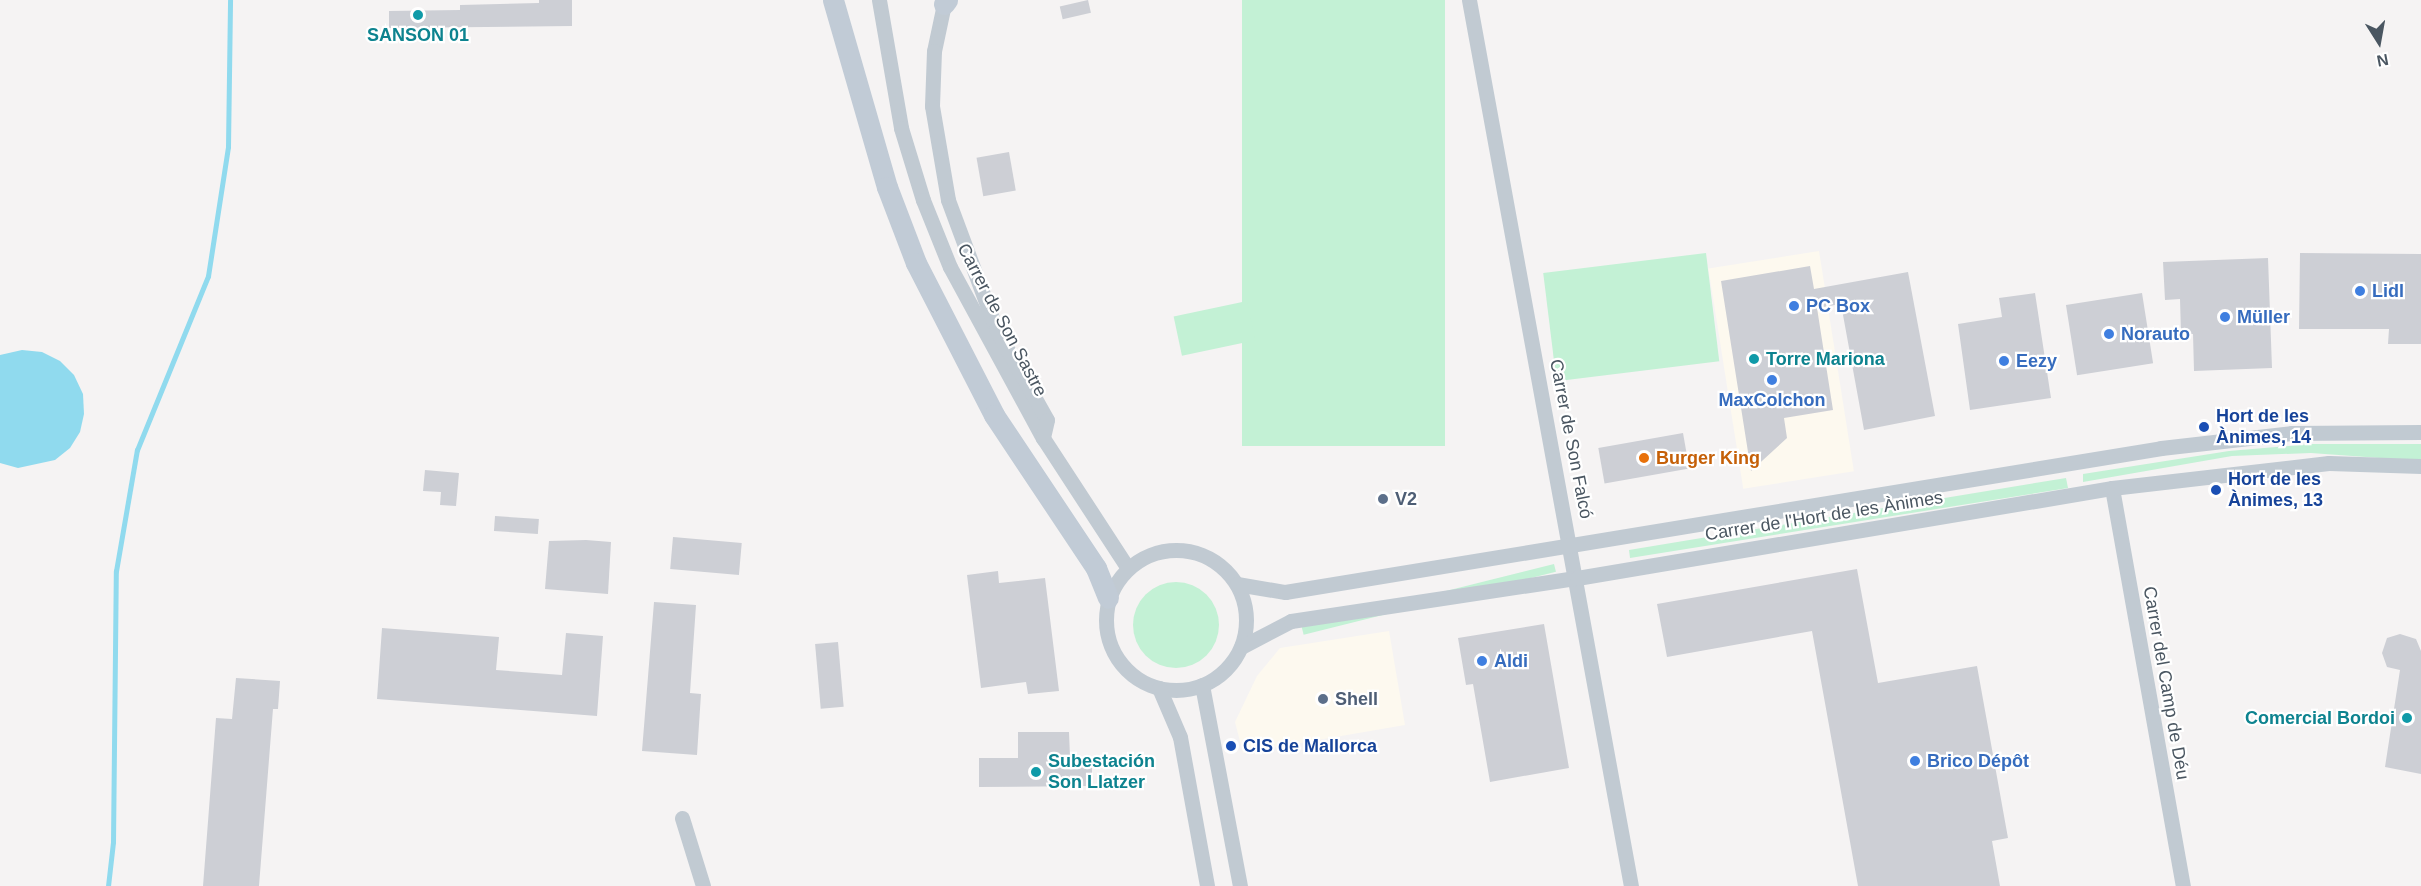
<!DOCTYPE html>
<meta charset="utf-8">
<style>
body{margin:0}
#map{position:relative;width:2421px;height:886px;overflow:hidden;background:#f5f3f3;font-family:Arial,sans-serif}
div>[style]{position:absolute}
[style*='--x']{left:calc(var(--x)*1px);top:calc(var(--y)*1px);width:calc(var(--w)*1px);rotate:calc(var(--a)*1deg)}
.commercial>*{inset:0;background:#fdf9ef;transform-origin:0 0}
.green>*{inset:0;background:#c3f1d5;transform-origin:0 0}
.round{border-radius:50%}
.water>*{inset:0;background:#90daee}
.stream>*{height:5px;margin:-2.5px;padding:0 2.5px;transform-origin:2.5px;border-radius:2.5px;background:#90daee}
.building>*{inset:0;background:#cdcfd5;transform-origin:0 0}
.street>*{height:15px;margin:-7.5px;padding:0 7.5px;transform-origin:7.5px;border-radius:7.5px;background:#c1cad2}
.street>.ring{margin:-7.5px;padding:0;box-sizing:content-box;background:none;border:15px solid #c1cad2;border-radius:50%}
.secondary>*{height:21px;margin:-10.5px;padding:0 10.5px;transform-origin:10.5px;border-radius:10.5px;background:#c1cbd6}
.dots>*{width:16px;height:16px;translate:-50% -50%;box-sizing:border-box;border:3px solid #fff;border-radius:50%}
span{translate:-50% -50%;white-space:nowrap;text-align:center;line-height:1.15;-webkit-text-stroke:4.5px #fff;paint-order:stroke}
.culture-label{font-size:18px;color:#0d838f;font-weight:700}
.left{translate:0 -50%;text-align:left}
.right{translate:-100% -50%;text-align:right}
.shop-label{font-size:18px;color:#366cbe;font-weight:700}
.street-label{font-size:18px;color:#4a5661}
.transit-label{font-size:18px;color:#164399;font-weight:700}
.food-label{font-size:18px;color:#c56008;font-weight:700}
.service-label{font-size:18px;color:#4e5e75;font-weight:700}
.north{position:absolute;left:2349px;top:12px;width:60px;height:60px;-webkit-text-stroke:4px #fff;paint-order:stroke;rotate:169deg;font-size:16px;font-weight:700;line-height:24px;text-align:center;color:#4a5661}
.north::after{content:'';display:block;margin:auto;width:21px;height:27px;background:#4a5661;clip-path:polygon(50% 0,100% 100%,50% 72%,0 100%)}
</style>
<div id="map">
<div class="commercial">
<i style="left:1819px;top:251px;width:223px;height:112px;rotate:81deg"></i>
<i style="clip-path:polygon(1389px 631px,1405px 725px,1243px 753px,1235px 722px,1257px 676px,1280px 648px)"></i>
</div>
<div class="green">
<i style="left:1242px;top:0;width:203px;height:446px"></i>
<i style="left:1706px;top:253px;width:109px;height:164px;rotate:83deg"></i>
<i style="left:1247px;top:301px;width:40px;height:75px;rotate:78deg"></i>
<i style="clip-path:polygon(2311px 444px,2421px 444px,2421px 461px,2311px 453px,2232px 456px,2083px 482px,2083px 474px,2229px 451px)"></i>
<i style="clip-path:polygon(2066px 478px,2068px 488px,1630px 558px,1629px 550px)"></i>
<i style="left:1554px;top:564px;width:8px;height:260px;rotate:76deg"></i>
<i class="round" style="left:1133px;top:582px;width:86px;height:86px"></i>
</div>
<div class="water">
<i style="clip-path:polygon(22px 350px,42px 352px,60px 361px,74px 375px,83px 394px,84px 414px,80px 432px,70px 448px,55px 460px,18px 468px,0 463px,0 355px)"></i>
</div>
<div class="stream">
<i style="--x:108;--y:886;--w:44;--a:-83.5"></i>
<i style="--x:113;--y:842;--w:271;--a:-89.4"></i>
<i style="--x:116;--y:571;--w:123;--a:-80.2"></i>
<i style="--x:137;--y:450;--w:188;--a:-67.8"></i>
<i style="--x:208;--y:276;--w:131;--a:-81.2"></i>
<i style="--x:228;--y:147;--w:147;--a:-89.2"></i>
</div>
<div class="building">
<i style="clip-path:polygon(539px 0,572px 0,572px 26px,389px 28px,389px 11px,460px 10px,460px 5px,539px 3px)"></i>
<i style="left:1088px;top:0;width:13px;height:29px;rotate:77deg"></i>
<i style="left:1009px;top:152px;width:39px;height:33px;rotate:80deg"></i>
<i style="clip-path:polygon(2300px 253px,2421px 254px,2421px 344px,2388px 344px,2389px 329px,2299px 329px)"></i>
<i style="clip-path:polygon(2268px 258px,2272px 368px,2194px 371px,2193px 334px,2181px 334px,2180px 299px,2165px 300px,2163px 262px)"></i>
<i style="clip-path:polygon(1810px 266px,1814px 289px,1908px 272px,1935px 416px,1864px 430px,1841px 304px,1817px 308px,1833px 410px,1784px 418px,1787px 438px,1751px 471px,1721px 281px)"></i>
<i style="clip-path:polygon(2035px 293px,2051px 398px,1970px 410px,1958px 324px,2002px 317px,1999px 298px)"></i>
<i style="left:2142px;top:293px;width:71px;height:77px;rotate:81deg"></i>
<i style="left:1683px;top:433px;width:36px;height:86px;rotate:80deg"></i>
<i style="clip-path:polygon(425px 470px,459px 473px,456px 506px,440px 505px,441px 492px,423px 491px)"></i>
<i style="left:495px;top:516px;width:44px;height:15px;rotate:4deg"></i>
<i style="left:673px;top:537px;width:69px;height:32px;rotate:5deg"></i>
<i style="clip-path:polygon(586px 540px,611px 542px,608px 594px,545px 589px,549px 541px)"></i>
<i style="clip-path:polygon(1857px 569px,1878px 683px,1977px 666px,2008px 838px,1992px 841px,2000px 886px,1858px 886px,1812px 631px,1667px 657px,1657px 604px)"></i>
<i style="clip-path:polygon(998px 571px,999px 583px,1045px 578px,1059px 691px,1028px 694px,1026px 682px,981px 688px,967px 575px)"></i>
<i style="clip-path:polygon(654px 602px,696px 605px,690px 693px,701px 694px,697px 755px,642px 751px)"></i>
<i style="clip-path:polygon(1544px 624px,1569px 768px,1490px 782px,1473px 684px,1466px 685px,1458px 638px)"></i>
<i style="clip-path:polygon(382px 628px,499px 637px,496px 670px,562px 675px,566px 633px,603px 636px,597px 716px,377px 699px)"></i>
<i style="clip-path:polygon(2400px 634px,2416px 639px,2421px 651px,2421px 774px,2385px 767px,2400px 670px,2387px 667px,2382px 653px,2387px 638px)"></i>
<i style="left:838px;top:642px;width:65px;height:23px;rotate:85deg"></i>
<i style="clip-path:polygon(236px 678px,280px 681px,278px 709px,273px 709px,259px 886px,203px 886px,216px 718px,232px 719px)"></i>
<i style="clip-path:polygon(1018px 732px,1069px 732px,1070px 757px,1092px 757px,1092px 786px,979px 787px,979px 758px,1018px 758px)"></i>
</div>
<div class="street">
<i style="--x:879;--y:0;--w:130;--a:80.2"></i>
<i style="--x:901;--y:128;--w:75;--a:73"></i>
<i style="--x:923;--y:200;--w:72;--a:68.1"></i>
<i style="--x:950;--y:267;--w:195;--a:61.5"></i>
<i style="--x:1043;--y:438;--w:154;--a:56.9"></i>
<i style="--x:1469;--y:0;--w:901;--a:79.64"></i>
<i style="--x:944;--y:4;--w:48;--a:102"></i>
<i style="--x:934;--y:51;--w:55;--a:92.1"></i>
<i style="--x:932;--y:106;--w:95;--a:80.3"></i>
<i style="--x:948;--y:200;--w:138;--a:69.6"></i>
<i style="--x:996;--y:329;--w:104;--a:60.7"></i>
<i style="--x:1047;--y:420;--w:18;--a:103"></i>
<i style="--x:2112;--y:488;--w:404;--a:79.9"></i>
<i class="ring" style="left:1106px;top:550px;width:125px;height:125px"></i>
<i style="--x:1237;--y:584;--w:49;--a:9.5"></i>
<i style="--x:1285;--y:592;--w:888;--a:-9.33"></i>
<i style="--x:2161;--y:448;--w:132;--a:-6.5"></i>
<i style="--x:2292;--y:433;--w:129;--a:-0.4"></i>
<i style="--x:1241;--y:647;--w:56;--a:-27.5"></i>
<i style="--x:1291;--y:621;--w:289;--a:-8.6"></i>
<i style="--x:1577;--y:578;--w:543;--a:-9.55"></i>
<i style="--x:2112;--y:488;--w:218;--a:-6.6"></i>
<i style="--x:2329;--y:463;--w:92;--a:1.9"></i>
<i style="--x:1202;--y:685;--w:205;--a:79.3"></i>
<i style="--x:1159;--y:688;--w:53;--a:66.8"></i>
<i style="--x:1180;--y:737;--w:151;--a:79.7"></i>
<i style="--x:682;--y:818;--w:71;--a:72.8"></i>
</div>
<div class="secondary">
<i style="--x:833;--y:0;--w:195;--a:73.9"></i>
<i style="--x:887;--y:187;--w:81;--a:69.1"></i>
<i style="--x:916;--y:263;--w:171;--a:62.8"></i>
<i style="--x:994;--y:415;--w:184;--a:56.3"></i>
<i style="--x:1096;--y:568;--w:32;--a:68"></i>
<i style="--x:944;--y:4;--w:5;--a:-53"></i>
</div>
<div class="dots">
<i style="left:418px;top:15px;background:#0f9aa8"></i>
<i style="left:2360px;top:291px;background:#3f7fe0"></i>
<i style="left:1794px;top:306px;background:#3f7fe0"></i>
<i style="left:2225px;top:317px;background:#3f7fe0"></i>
<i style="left:2109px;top:334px;background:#3f7fe0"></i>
<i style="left:1754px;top:359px;background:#0f9aa8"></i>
<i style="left:2004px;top:361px;background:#3f7fe0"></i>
<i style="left:1772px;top:380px;background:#3f7fe0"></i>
<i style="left:2204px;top:427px;background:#1a4fb4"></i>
<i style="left:1644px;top:458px;background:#e8710a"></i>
<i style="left:2216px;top:490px;background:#1a4fb4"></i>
<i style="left:1383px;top:499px;background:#5c6f8a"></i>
<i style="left:1482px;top:661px;background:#3f7fe0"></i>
<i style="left:1323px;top:699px;background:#5c6f8a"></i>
<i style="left:2407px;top:718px;background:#0f9aa8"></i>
<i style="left:1231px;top:746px;background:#1a4fb4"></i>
<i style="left:1915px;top:761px;background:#3f7fe0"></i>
<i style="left:1036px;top:772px;background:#0f9aa8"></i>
</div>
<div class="culture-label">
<span style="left:418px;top:35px">SANSON 01</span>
<span class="left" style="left:1766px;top:359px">Torre Mariona</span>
<span class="right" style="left:2395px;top:718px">Comercial Bordoi</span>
<span class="left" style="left:1048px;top:772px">Subestación<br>Son Llatzer</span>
</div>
<div class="shop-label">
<span class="left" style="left:2372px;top:291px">Lidl</span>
<span class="left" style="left:1806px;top:306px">PC Box</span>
<span class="left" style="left:2237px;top:317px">Müller</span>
<span class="left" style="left:2121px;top:334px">Norauto</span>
<span class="left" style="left:2016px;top:361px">Eezy</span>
<span style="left:1772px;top:400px">MaxColchon</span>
<span class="left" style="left:1494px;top:661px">Aldi</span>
<span class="left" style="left:1927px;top:761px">Brico Dépôt</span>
</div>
<div class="street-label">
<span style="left:1002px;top:320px;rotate:62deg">Carrer de Son Sastre</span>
<span style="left:1571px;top:439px;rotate:79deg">Carrer de Son Falcó</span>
<span style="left:1824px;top:516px;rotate:-9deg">Carrer de l'Hort de les Ànimes</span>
<span style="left:2166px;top:683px;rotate:80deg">Carrer del Camp de Déu</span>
</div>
<div class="transit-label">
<span class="left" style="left:2216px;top:427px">Hort de les<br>Ànimes, 14</span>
<span class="left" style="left:2228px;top:490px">Hort de les<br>Ànimes, 13</span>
<span class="left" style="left:1243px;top:746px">CIS de Mallorca</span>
</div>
<div class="food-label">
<span class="left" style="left:1656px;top:458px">Burger King</span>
</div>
<div class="service-label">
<span class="left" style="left:1395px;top:499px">V2</span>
<span class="left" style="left:1335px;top:699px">Shell</span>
</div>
<div class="north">N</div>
</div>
